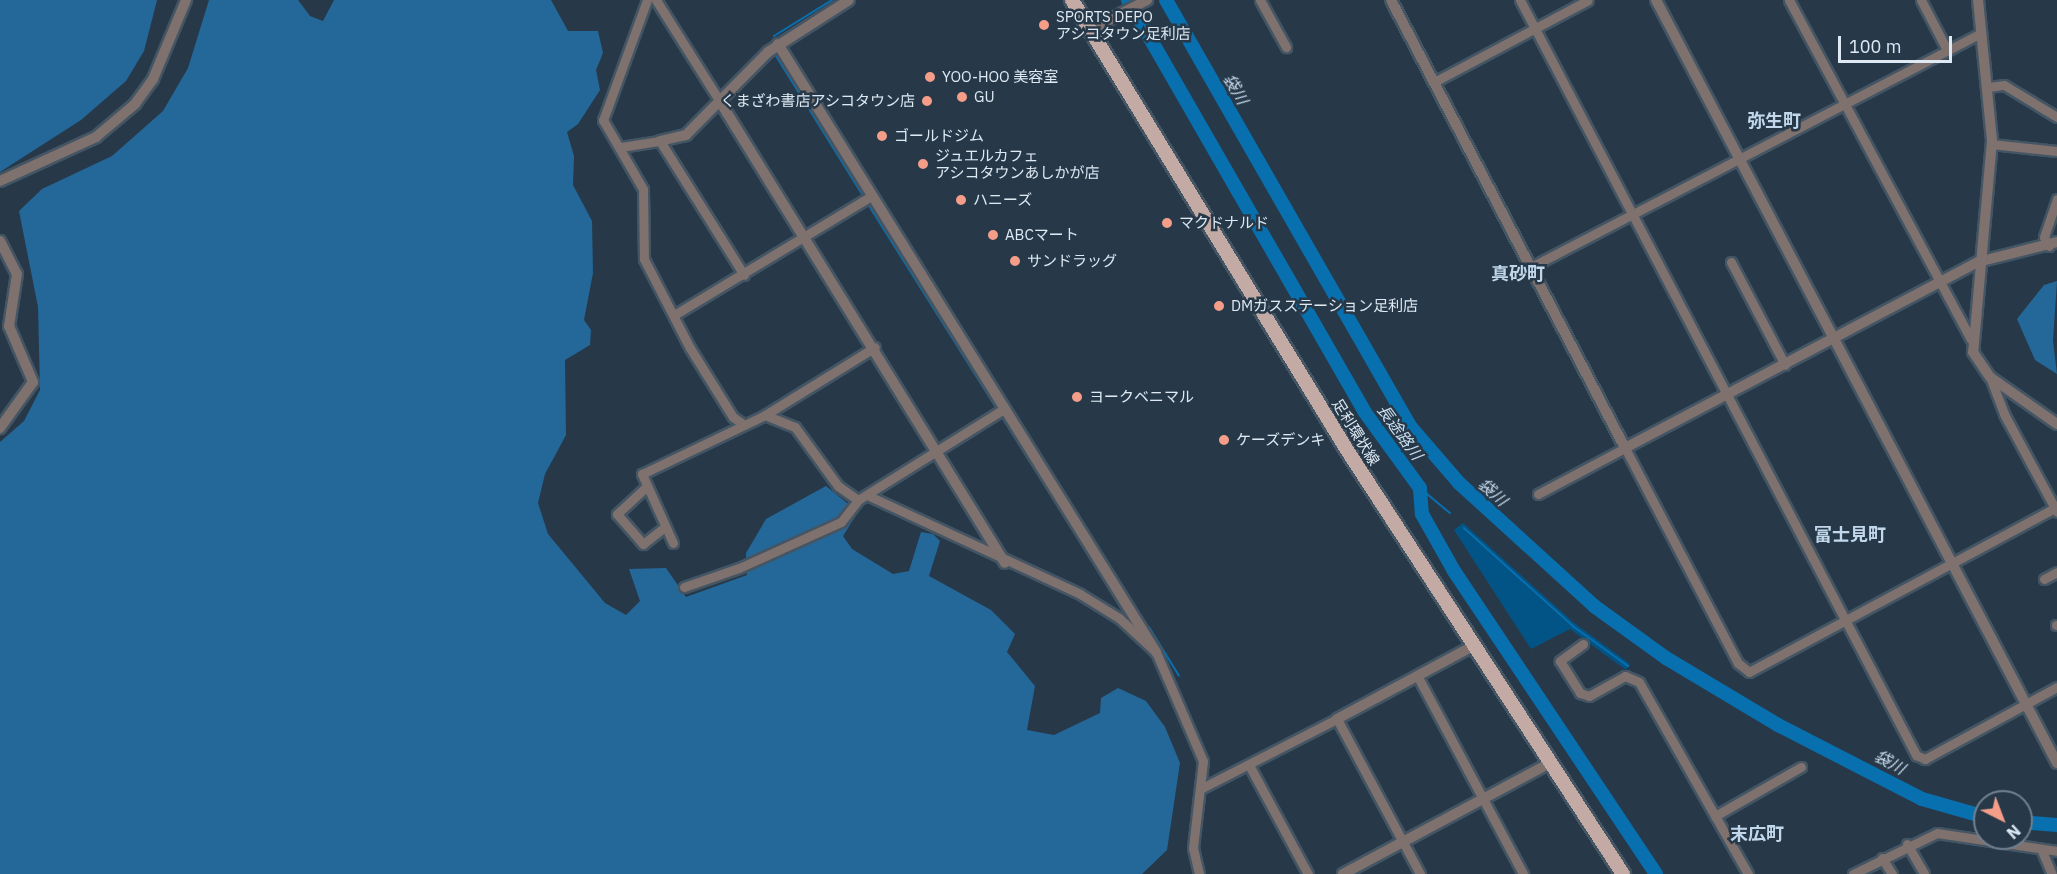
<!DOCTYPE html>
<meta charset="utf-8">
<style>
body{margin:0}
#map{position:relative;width:2057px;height:874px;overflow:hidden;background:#273949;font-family:"IBM Plex Sans","Noto Sans JP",sans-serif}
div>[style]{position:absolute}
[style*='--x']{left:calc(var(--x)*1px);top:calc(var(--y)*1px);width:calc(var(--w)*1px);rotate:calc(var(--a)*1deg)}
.green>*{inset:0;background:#035486}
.forest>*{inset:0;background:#246799}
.stream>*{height:2px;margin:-1px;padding:0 1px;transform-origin:1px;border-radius:1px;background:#0870af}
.river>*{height:14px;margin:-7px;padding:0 7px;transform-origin:7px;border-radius:7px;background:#0870af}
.roads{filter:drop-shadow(2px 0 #445564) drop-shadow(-2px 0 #445564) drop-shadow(0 2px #445564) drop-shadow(0 -2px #445564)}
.minor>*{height:9px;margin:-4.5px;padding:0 4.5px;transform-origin:4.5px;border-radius:4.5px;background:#7e716e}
.tertiary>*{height:10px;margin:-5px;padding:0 5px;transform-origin:5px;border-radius:5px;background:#7e716e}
.primary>*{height:14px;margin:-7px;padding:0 7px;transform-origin:7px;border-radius:7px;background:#c3aaa4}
.dots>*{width:16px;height:16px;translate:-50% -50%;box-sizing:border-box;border:3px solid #273949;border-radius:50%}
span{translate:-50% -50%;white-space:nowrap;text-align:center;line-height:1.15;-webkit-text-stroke:5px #273949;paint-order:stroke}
.poi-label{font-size:15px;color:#dee9f3}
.left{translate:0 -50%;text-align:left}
.right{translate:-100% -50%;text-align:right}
.street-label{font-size:15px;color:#dee9f3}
.water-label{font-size:16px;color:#cadeef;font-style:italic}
.quarter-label{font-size:18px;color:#c1d7eb;font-weight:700}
.north{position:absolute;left:1973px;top:790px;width:60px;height:60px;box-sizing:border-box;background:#273949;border:2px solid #707f8d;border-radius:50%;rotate:138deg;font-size:16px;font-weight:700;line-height:24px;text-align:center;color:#dee9f3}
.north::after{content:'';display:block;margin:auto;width:21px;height:27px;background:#f49e89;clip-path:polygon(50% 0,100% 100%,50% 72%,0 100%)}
.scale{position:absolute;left:1838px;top:36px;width:114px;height:27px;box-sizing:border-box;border:3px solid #dee9f3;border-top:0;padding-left:8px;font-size:18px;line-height:21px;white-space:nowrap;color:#dee9f3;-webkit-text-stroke:4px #273949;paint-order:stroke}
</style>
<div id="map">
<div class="green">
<i style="clip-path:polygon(1463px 523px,1573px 622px,1630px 664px,1626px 670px,1570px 629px,1531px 649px,1454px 530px)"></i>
</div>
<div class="forest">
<i style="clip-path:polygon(0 0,157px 0,144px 51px,126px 81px,81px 120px,0 172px)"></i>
<i style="clip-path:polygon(209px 0,298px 0,310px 16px,323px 21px,334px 0,551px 0,568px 31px,598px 31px,603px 53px,596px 70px,600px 90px,578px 124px,567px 132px,574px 156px,573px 185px,592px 221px,593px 273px,584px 320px,591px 330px,590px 345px,565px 360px,566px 435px,545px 474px,538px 503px,548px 534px,605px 603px,626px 615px,640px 601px,629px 569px,666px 568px,686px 597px,747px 575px,746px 553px,766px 519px,826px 486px,858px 512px,843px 536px,852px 549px,893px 574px,909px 571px,921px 532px,933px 534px,940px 541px,929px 576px,991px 610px,1015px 634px,1007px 652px,1035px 686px,1027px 730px,1054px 735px,1100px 713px,1101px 698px,1118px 688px,1146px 701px,1165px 727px,1180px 763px,1167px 850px,1142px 874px,0 874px,0 442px,24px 421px,40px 390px,38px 307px,19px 211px,42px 189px,112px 156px,163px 111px,188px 68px)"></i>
<i style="clip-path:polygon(2057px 281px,2053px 341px,2057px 374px,2035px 360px,2017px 319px,2044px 285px)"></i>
</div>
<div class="stream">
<i style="--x:774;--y:36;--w:68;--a:-31.8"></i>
<i style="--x:776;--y:56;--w:165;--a:58.1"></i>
<i style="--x:866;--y:201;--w:246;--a:57.8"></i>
<i style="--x:1000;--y:414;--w:249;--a:57.7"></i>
<i style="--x:1420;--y:488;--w:39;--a:40"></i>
<i style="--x:1464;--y:528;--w:148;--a:42"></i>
<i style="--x:1574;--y:627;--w:67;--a:35.8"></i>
<i style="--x:1149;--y:627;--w:57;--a:58.5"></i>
</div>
<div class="river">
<i style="--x:1128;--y:0;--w:474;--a:60.1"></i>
<i style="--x:1364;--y:411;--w:95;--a:54"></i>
<i style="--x:1420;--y:488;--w:26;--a:86"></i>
<i style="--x:1422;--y:514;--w:65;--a:60.7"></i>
<i style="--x:1454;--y:571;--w:364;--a:56.3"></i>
<i style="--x:1166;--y:0;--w:490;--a:60.2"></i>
<i style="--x:1409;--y:425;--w:77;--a:49.2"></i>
<i style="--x:1459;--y:483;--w:183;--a:42.3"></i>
<i style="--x:1594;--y:606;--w:89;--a:35.8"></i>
<i style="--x:1666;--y:658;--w:131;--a:30.9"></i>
<i style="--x:1778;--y:725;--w:162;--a:27.2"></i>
<i style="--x:1922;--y:799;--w:66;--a:15.9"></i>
<i style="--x:2021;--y:822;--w:36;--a:5"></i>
</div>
<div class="roads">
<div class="minor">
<i style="--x:647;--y:0;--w:128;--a:110.1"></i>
<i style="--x:603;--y:120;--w:80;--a:59.9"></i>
<i style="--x:643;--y:189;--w:70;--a:89.2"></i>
<i style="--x:644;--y:259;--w:100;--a:62.7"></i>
<i style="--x:690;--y:348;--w:81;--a:58.1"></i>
<i style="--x:733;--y:417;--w:12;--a:35"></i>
<i style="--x:656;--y:0;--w:118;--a:57.8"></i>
<i style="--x:1260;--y:0;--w:54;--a:61"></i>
<i style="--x:1520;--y:0;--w:853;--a:62.32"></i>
<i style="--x:1916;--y:755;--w:10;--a:24"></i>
<i style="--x:1925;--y:759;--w:150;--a:-28.6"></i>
<i style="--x:1789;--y:0;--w:385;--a:61.8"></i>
<i style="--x:1921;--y:0;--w:56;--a:62.5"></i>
<i style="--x:1434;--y:82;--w:174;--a:-28"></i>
<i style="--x:1989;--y:87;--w:15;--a:-8"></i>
<i style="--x:2004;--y:85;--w:62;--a:31.1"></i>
<i style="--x:1991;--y:144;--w:66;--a:6.1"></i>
<i style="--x:621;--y:147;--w:39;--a:-9"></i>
<i style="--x:660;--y:141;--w:158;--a:57.9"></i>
<i style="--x:2049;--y:246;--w:10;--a:-119"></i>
<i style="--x:2044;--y:237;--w:40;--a:-71.1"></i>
<i style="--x:1731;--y:262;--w:116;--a:62.3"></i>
<i style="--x:1531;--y:267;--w:507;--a:-27.47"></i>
<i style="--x:674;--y:315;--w:230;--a:-31.1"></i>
<i style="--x:1990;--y:377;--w:40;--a:69"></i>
<i style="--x:2004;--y:414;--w:111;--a:61.6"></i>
<i style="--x:765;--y:415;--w:129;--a:-31.7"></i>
<i style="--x:646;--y:487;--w:40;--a:137"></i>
<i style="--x:617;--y:514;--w:40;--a:49"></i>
<i style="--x:643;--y:544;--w:28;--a:-38"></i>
<i style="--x:1538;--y:494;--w:98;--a:-27.9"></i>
<i style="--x:1625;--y:448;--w:243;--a:62.3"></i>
<i style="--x:1738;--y:663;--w:14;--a:39"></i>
<i style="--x:1749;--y:672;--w:349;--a:-28.2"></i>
<i style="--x:867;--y:495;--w:235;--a:24.9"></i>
<i style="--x:1080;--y:594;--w:46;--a:31.6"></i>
<i style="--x:1119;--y:618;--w:50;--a:42.6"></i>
<i style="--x:1156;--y:652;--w:119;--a:66.7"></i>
<i style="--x:1203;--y:761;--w:88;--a:96.6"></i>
<i style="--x:1193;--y:848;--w:27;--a:77"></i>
<i style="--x:673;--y:543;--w:76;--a:-114.2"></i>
<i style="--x:642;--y:474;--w:136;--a:-25.6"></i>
<i style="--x:765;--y:415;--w:32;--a:22"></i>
<i style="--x:795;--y:427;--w:73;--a:53.9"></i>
<i style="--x:838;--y:486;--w:24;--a:35"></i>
<i style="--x:2044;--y:579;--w:15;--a:-28"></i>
<i style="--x:684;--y:587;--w:58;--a:-19.1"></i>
<i style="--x:739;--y:568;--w:112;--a:-24.3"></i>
<i style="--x:841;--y:522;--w:28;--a:-52"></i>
<i style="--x:858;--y:500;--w:173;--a:-32"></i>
<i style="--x:2056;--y:625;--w:1;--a:0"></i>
<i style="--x:1583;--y:644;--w:29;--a:144"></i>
<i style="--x:1560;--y:661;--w:38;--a:58"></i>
<i style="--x:1580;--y:693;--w:9;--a:18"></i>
<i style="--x:1589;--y:696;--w:41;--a:-29.1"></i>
<i style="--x:1625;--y:676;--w:15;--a:23"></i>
<i style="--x:1639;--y:682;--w:221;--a:60.4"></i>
<i style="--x:1418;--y:677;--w:223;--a:61.9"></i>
<i style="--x:1249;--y:765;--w:124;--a:61.6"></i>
<i style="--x:1200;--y:789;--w:154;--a:-27.1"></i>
<i style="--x:1337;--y:719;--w:176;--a:61.8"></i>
<i style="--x:1715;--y:816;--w:99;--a:-29.7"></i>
<i style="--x:1907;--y:844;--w:34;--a:60"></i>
<i style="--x:2042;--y:851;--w:25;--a:67"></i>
<i style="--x:1882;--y:858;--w:19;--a:58"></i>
<i style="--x:1853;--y:874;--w:93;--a:-26"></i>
<i style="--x:1937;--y:833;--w:121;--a:8.5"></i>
</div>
<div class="tertiary">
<i style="--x:1391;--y:0;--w:505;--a:62.42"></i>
<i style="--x:1625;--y:448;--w:399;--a:-27.8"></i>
<i style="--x:1978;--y:262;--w:81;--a:-14.2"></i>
<i style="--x:1656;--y:0;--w:862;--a:62.28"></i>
<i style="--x:1978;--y:0;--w:142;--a:84.3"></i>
<i style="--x:1992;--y:141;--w:212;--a:95.1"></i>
<i style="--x:1973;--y:352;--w:30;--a:56"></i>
<i style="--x:1990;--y:377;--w:82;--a:35"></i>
<i style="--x:1088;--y:31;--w:67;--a:-27.7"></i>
<i style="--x:778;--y:44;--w:716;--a:58.13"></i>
<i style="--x:719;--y:100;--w:544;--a:58.3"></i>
<i style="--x:660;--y:141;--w:27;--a:-13"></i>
<i style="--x:686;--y:135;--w:117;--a:-45.3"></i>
<i style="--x:768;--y:52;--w:96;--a:-32.7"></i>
<i style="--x:0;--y:181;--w:106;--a:-24.6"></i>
<i style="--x:96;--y:137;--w:51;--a:-40.2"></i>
<i style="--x:135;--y:104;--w:31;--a:-54"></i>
<i style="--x:153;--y:79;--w:86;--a:-67.3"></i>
<i style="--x:0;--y:241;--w:37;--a:63"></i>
<i style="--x:17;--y:274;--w:53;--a:98.7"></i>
<i style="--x:9;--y:326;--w:61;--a:66.8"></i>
<i style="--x:33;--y:382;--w:57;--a:125.7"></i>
<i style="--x:1337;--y:719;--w:154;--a:-28.2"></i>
<i style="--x:1343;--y:874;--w:233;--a:-28.2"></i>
</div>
<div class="primary">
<i style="--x:1072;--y:0;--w:527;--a:58.57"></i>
<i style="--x:1347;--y:450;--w:506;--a:56.94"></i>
</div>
</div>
<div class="dots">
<i style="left:1044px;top:25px;background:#f49e89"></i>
<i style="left:930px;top:77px;background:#f49e89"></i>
<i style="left:962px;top:97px;background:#f49e89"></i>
<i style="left:927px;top:101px;background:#f49e89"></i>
<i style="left:882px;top:136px;background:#f49e89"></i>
<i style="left:923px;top:164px;background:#f49e89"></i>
<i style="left:961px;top:200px;background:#f49e89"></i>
<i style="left:1167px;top:223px;background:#f49e89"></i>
<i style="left:993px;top:235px;background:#f49e89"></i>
<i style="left:1015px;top:261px;background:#f49e89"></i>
<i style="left:1219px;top:306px;background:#f49e89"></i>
<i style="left:1077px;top:397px;background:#f49e89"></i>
<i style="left:1224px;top:440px;background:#f49e89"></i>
</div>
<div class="poi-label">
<span class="left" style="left:1056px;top:25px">SPORTS DEPO<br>アシコタウン足利店</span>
<span class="left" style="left:942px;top:77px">YOO-HOO 美容室</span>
<span class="left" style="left:974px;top:97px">GU</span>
<span class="right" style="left:915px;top:101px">くまざわ書店アシコタウン店</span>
<span class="left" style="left:894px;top:136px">ゴールドジム</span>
<span class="left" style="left:935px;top:164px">ジュエルカフェ<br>アシコタウンあしかが店</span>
<span class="left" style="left:973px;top:200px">ハニーズ</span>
<span class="left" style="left:1179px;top:223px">マクドナルド</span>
<span class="left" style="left:1005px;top:235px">ABCマート</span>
<span class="left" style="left:1027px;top:261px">サンドラッグ</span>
<span class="left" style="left:1231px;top:306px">DMガスステーション足利店</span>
<span class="left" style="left:1089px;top:397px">ヨークベニマル</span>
<span class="left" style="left:1236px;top:440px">ケーズデンキ</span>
</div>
<div class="street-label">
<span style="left:1356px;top:432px;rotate:58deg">足利環状線</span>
</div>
<div class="water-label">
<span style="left:1236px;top:89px;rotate:60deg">袋川</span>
<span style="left:1400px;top:432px;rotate:54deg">長途路川</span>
<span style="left:1493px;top:492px;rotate:42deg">袋川</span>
<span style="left:1890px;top:762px;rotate:29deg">袋川</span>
</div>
<div class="quarter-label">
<span style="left:1774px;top:121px">弥生町</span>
<span style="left:1518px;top:274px">真砂町</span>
<span style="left:1850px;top:535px">富士見町</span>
<span style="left:1757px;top:834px">末広町</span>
</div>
<div class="north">N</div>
<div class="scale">100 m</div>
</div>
